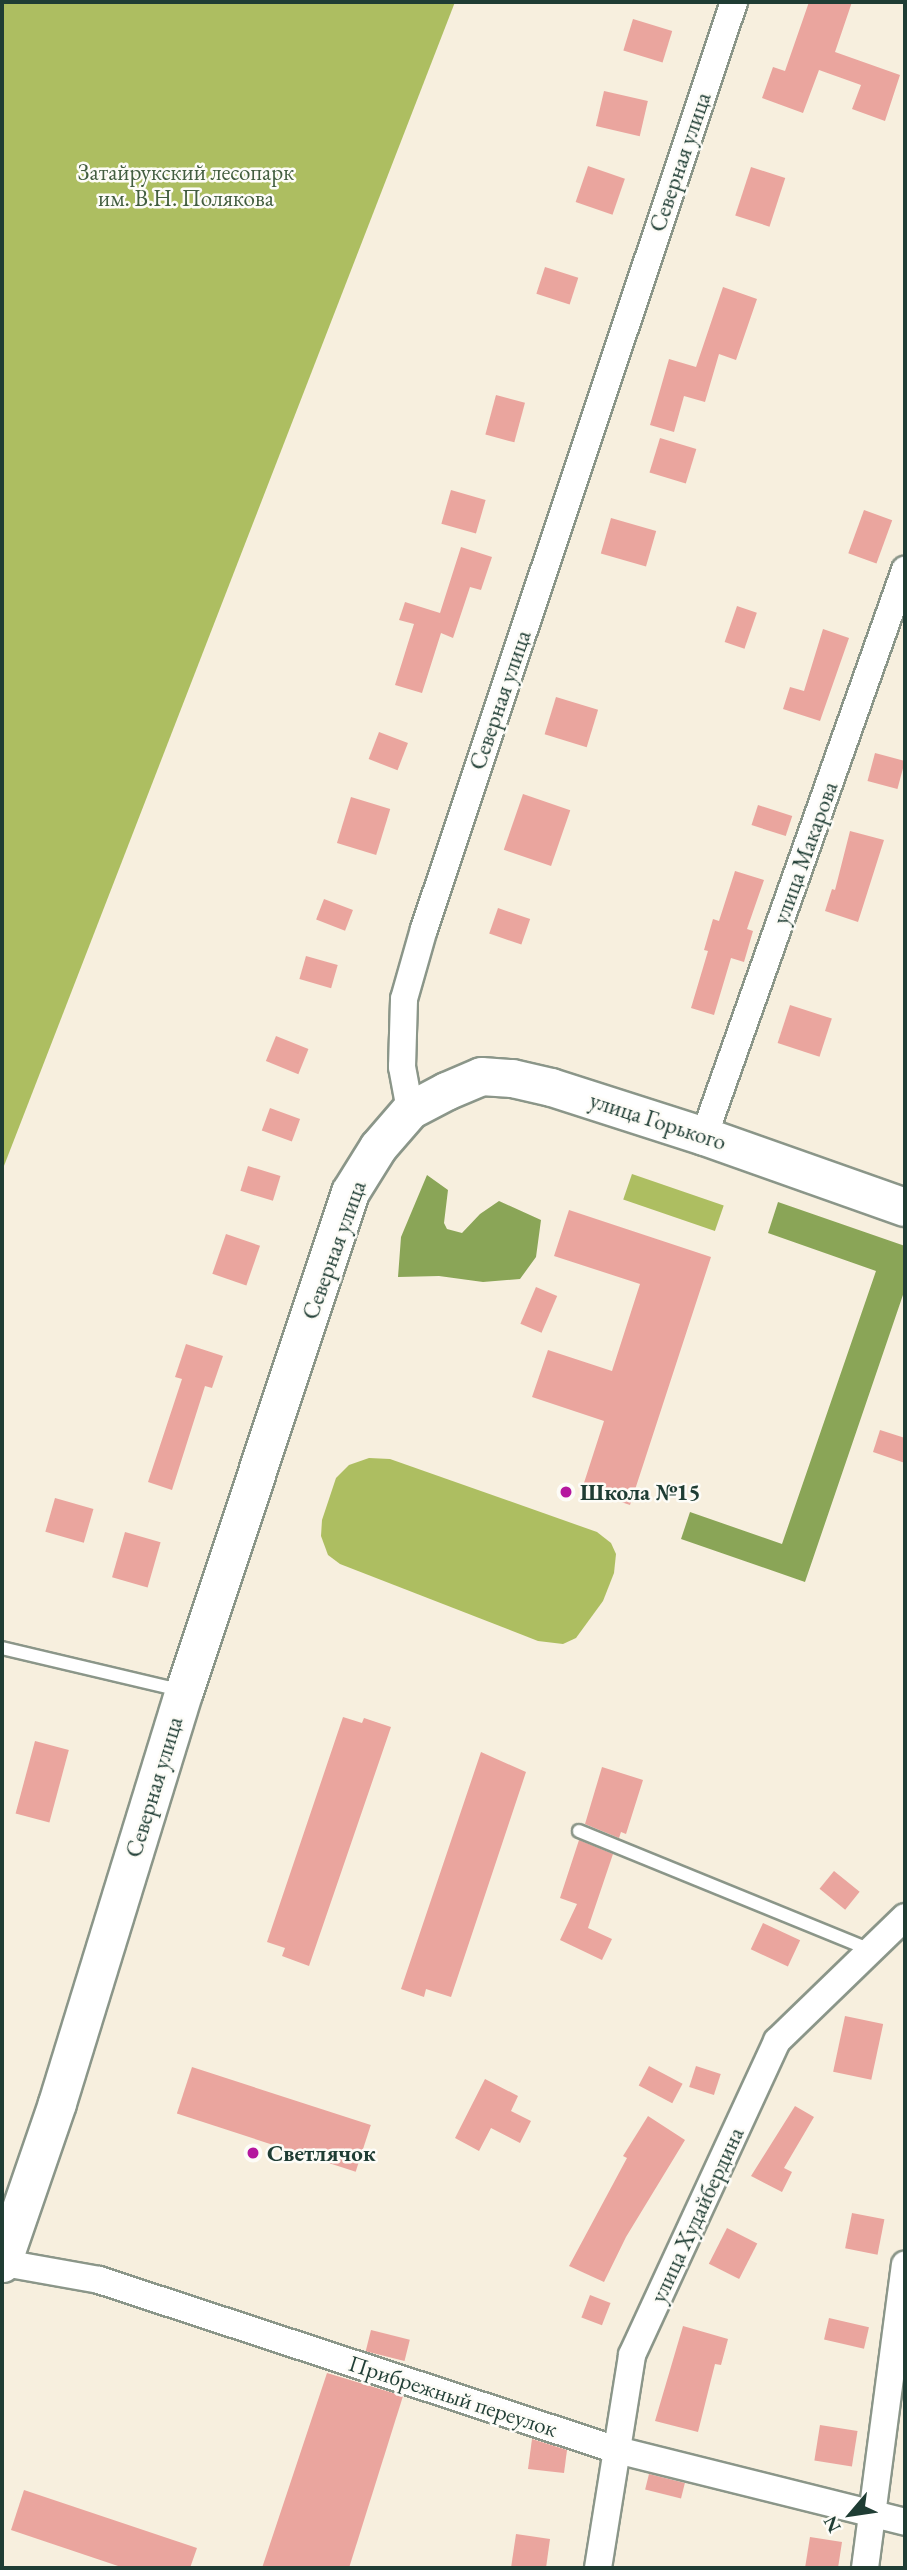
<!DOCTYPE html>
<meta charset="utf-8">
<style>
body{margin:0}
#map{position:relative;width:907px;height:2570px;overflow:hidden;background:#f7efde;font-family:"EB Garamond",serif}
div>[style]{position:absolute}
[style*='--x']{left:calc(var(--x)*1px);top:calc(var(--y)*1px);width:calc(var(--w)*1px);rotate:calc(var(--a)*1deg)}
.green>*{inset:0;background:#adbe61;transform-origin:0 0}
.forest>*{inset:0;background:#8aa557}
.building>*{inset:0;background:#eaa59e;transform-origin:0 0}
.roads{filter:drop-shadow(2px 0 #8b9689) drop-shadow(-2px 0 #8b9689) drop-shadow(0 2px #8b9689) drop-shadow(0 -2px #8b9689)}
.lane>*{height:12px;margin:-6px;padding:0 6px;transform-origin:6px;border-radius:6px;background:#fff}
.street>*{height:26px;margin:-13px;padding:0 13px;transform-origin:13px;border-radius:13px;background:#fff}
.secondary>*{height:37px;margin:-18.5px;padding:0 18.5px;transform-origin:18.5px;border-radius:18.5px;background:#fff}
.dots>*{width:19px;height:19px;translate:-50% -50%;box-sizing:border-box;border:4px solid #fdfcf7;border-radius:50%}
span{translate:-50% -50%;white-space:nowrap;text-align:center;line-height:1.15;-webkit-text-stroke:5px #fdfcf7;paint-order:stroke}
.street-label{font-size:23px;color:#1f3d34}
.park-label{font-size:23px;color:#425d3f}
.poi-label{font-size:23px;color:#1f3d34;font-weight:700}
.left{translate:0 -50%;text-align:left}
.frame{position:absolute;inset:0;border:4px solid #1f3d34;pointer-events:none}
.north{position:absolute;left:816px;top:2479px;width:70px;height:70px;-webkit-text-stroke:5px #fdfcf7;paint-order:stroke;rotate:241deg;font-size:19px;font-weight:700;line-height:28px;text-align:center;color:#1f3d34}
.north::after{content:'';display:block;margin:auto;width:24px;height:32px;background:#1f3d34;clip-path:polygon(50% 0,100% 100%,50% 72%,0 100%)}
</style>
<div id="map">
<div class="green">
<i style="clip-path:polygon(2px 2px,455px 2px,2px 1171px)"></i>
<i style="left:632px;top:1174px;width:97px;height:27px;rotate:19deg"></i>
<i style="clip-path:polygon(369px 1458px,390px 1459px,597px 1532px,611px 1543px,616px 1554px,614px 1573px,603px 1601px,576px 1638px,563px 1644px,538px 1641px,340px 1564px,328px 1555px,321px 1536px,322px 1520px,336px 1478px,349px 1465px)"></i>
</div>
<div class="forest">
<i style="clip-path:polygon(427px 1175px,448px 1190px,444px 1223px,447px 1229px,462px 1233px,480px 1214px,499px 1201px,541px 1220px,536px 1257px,520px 1279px,483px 1282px,439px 1276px,398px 1277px,401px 1237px)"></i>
<i style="clip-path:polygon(778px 1202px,905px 1246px,905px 1289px,805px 1582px,681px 1539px,690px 1512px,782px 1544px,876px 1271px,768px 1233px)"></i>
</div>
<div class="building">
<i style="clip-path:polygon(809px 2px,852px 2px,835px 52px,900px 75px,885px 121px,852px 109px,861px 85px,819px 70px,803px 113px,762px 98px,773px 67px,785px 71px)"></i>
<i style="left:633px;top:19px;width:41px;height:33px;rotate:17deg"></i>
<i style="left:604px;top:91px;width:45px;height:36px;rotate:13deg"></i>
<i style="left:588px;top:166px;width:39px;height:38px;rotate:19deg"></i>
<i style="left:751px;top:167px;width:36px;height:51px;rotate:18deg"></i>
<i style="left:545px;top:267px;width:35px;height:28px;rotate:18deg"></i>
<i style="clip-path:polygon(723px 287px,757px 299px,736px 360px,719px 354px,705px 402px,684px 396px,674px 432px,650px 425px,669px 359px,696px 367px)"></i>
<i style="left:496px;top:395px;width:30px;height:41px;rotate:15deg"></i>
<i style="left:660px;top:438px;width:38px;height:36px;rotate:17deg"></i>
<i style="left:451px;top:490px;width:36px;height:35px;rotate:16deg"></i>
<i style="left:864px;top:510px;width:30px;height:46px;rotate:20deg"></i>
<i style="left:611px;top:518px;width:47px;height:37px;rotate:16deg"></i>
<i style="clip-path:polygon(461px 547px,492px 557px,481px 590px,470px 587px,453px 638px,441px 633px,422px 693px,395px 685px,414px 624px,399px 620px,405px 602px,440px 613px)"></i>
<i style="left:737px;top:606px;width:21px;height:38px;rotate:19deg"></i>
<i style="clip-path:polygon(823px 629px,849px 638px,820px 721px,783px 709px,790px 687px,804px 691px)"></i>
<i style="left:556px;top:697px;width:44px;height:39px;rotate:17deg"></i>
<i style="left:379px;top:732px;width:31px;height:29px;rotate:21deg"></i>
<i style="left:875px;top:753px;width:31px;height:29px;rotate:15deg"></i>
<i style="left:523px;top:794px;width:50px;height:59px;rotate:19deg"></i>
<i style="left:351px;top:797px;width:41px;height:48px;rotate:17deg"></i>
<i style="left:758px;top:805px;width:36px;height:21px;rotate:18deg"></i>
<i style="clip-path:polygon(850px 831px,884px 840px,858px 922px,825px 911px,832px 889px,835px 890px)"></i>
<i style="clip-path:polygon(735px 871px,764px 880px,747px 929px,753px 931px,744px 962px,731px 958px,714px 1015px,691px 1008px,708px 951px,704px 950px,713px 919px,719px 921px)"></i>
<i style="left:324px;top:899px;width:31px;height:22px;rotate:21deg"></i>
<i style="left:498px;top:908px;width:34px;height:27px;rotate:19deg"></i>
<i style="left:306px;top:956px;width:33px;height:24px;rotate:16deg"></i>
<i style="left:790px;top:1005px;width:44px;height:40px;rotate:18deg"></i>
<i style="left:276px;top:1036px;width:35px;height:27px;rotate:22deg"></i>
<i style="left:270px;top:1108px;width:32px;height:24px;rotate:20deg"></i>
<i style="left:248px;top:1166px;width:34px;height:26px;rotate:17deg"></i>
<i style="clip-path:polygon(569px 1210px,711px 1257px,630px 1505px,582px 1489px,604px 1421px,532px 1397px,548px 1350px,612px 1371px,640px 1284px,554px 1256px)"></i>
<i style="left:226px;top:1234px;width:36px;height:42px;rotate:19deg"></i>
<i style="left:536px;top:1287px;width:23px;height:40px;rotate:23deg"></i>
<i style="clip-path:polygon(186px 1344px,223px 1356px,212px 1388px,205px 1386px,172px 1490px,148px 1482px,182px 1379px,175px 1377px)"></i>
<i style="clip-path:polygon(880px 1430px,905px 1438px,905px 1463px,873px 1452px)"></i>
<i style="left:55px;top:1498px;width:40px;height:35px;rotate:16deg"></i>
<i style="left:125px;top:1532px;width:37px;height:47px;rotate:16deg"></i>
<i style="clip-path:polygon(343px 1717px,362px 1723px,364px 1718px,391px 1727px,309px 1966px,282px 1956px,285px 1948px,267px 1942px)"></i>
<i style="left:35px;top:1741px;width:35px;height:75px;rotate:15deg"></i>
<i style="clip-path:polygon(481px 1752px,526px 1772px,451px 1997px,426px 1989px,424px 1997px,401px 1989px)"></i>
<i style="clip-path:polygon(602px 1767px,643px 1780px,626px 1834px,621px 1832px,619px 1838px,585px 1824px)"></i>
<i style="clip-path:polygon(579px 1840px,613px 1854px,588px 1928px,612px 1939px,602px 1960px,560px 1940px,577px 1904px,560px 1898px)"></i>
<i style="left:834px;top:1871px;width:33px;height:23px;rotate:39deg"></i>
<i style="left:763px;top:1923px;width:41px;height:29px;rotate:25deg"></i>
<i style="left:845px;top:2016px;width:39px;height:57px;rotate:12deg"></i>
<i style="left:649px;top:2066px;width:38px;height:22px;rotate:28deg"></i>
<i style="left:696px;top:2066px;width:26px;height:22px;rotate:18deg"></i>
<i style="left:192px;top:2067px;width:188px;height:49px;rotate:18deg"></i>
<i style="clip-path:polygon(485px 2079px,518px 2096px,511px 2111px,531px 2121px,520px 2143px,491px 2128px,479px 2151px,455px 2138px)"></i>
<i style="clip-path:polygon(795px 2106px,814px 2117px,784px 2168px,792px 2172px,782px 2192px,751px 2176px)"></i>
<i style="clip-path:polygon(648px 2116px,685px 2140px,626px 2237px,604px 2282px,569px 2266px,627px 2158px,623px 2156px)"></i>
<i style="left:852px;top:2213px;width:33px;height:36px;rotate:11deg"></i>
<i style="left:727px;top:2228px;width:34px;height:40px;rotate:27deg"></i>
<i style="left:590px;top:2295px;width:22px;height:24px;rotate:21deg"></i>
<i style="left:829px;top:2318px;width:41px;height:22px;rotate:13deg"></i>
<i style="clip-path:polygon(683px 2326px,728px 2339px,721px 2365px,715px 2364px,698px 2432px,655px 2421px)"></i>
<i style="left:371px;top:2330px;width:40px;height:22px;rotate:14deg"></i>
<i style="clip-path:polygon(327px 2373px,403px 2396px,349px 2568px,262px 2568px)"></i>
<i style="left:820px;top:2425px;width:38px;height:36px;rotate:9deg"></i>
<i style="clip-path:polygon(532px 2439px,567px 2450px,564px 2473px,528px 2469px)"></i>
<i style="left:649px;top:2474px;width:37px;height:16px;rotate:14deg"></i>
<i style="clip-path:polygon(24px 2490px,197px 2548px,190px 2568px,124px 2568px,11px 2530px)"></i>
<i style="clip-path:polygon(516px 2534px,550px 2539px,546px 2568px,511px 2568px)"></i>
<i style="clip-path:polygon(810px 2537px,842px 2542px,838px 2568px,805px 2568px)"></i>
</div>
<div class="roads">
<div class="lane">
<i style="--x:2;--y:1648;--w:183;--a:13.3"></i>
<i style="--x:579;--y:1831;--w:315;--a:22.2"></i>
</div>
<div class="street">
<i style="--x:410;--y:1110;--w:44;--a:-100.5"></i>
<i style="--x:402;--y:1067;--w:68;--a:-88.3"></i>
<i style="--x:404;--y:999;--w:73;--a:-74.1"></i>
<i style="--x:424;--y:929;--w:977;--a:-71.51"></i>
<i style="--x:704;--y:1136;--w:601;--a:-70.45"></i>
<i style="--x:2;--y:2269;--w:6;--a:-72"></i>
<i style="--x:4;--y:2263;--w:97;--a:10.1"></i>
<i style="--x:99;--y:2280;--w:545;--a:18.17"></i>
<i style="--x:617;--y:2450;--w:297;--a:14"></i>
<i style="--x:598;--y:2568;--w:216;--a:-80.9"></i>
<i style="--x:632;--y:2355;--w:346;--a:-65.2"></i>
<i style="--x:777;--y:2041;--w:178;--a:-44.1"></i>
<i style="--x:865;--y:2568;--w:306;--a:-82.5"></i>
</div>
<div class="secondary">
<i style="--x:2;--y:2263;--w:169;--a:-71"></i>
<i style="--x:57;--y:2103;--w:431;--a:-72.9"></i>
<i style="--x:184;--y:1691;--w:526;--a:-71.6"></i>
<i style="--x:350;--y:1192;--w:53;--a:-58.1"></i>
<i style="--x:378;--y:1147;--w:49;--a:-49.1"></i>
<i style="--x:410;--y:1110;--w:41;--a:-27.8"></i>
<i style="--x:446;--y:1091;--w:38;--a:-23"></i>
<i style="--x:481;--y:1076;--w:31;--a:4"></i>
<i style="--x:512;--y:1078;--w:40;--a:13"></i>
<i style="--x:551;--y:1087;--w:161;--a:17.8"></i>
<i style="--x:704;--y:1136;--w:213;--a:19.5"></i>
</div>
</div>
<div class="dots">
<i style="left:566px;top:1492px;background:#b5179e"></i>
<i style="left:253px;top:2153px;background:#b5179e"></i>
</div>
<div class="street-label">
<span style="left:680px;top:162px;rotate:-71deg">Северная улица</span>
<span style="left:500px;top:700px;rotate:-71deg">Северная улица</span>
<span style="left:805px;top:853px;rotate:-70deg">улица Макарова</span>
<span style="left:658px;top:1121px;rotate:18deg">улица Горького</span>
<span style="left:334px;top:1250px;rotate:-70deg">Северная улица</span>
<span style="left:154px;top:1787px;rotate:-73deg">Северная улица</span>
<span style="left:697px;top:2215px;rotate:-65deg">улица Худайбердина</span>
<span style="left:453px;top:2396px;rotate:18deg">Прибрежный переулок</span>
</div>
<div class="park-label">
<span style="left:186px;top:185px">Затайрукский лесопарк<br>им. В.Н. Полякова</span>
</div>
<div class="poi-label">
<span class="left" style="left:580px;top:1492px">Школа №15</span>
<span class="left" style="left:267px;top:2153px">Светлячок</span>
</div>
<div class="frame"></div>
<div class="north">N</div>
</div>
